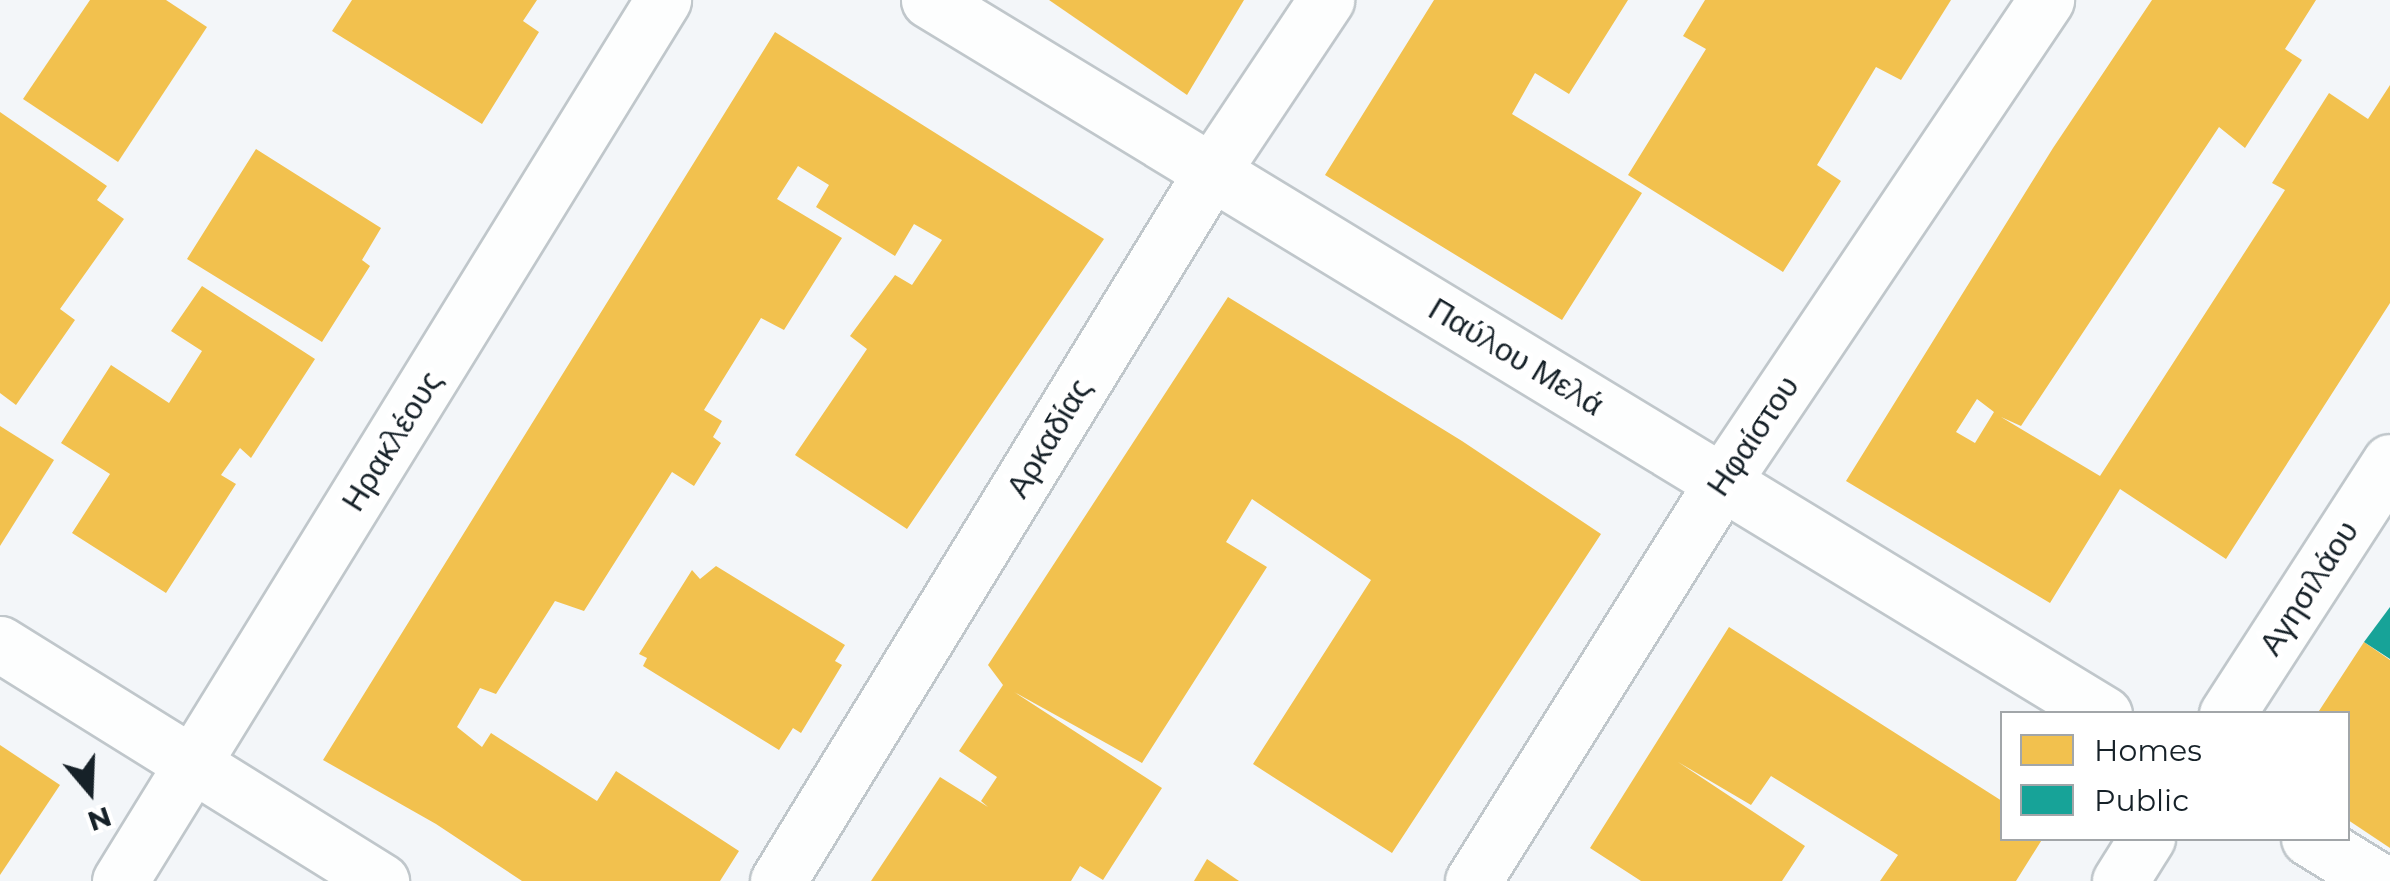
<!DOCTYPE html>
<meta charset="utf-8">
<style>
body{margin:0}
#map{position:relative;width:2390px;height:881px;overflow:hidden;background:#f3f6f9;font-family:Montserrat,sans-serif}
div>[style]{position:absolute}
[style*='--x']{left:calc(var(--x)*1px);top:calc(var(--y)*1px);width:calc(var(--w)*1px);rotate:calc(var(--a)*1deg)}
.homes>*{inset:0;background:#f2c14e}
.public>*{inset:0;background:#17a398}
.roads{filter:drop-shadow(2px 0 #c0c7cb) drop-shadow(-2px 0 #c0c7cb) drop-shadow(0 2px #c0c7cb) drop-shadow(0 -2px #c0c7cb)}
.street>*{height:55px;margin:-27.5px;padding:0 27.5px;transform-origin:27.5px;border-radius:27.5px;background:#fdfefe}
.secondary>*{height:55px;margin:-27.5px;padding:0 27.5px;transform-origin:27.5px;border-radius:27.5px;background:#fdfefe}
span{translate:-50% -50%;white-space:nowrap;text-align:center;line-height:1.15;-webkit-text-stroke:10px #fff;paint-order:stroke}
.street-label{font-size:32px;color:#162128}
.legend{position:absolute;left:2000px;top:711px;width:350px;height:130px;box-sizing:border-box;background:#fff;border:2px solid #a2a6a9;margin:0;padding:12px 18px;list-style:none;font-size:30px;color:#162128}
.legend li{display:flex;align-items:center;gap:20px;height:50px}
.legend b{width:50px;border:2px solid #a2a6a9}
.north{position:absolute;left:40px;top:741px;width:100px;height:100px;-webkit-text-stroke:8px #fff;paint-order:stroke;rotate:161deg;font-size:28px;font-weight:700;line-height:40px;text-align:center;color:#162128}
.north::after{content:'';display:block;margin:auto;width:35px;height:45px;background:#162128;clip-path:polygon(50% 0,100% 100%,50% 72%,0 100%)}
</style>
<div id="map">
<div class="homes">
<i style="clip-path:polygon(90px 0,166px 0,207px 27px,118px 162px,23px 99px)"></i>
<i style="clip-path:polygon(352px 0,537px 0,523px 21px,539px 32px,482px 124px,332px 31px)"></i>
<i style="clip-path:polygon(1049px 0,1244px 0,1187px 95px)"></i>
<i style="clip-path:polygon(1434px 0,1628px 0,1569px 94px,1535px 73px,1512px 114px,1642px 193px,1562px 320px,1325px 175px)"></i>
<i style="clip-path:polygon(1705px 0,1951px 0,1901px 80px,1876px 67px,1817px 165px,1841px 181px,1783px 272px,1628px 175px,1706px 49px,1683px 36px)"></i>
<i style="clip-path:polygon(evenodd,2152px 0,2316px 0,2285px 49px,2302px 60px,2245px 148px,2219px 127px,2021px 426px,2001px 417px,2100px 476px,2285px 190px,2272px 183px,2329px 93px,2368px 119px,2390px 85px,2390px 303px,2226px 559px,2120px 489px,2050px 603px,1846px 481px,2053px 148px,2152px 0,1977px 399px,1994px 412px,1975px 443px,1956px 432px,1977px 399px)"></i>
<i style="clip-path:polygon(775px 32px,1104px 239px,907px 529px,795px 455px,867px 349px,850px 336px,895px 275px,912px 285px,942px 240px,914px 224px,895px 256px,816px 207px,829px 185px,798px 166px,777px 199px,842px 238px,784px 330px,761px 318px,704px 410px,722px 421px,713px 437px,721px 443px,694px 486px,672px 472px,584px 611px,555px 601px,496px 694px,480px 688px,457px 727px,482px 747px,491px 733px,597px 801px,616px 771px,739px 851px,720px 881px,522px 881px,436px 824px,323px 760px)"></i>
<i style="clip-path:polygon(0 112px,107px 186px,97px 200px,124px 219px,60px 309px,75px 320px,16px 405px,0 393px)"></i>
<i style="clip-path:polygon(256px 149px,381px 228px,362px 260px,370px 266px,322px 342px,187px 259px)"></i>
<i style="clip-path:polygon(202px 286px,315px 359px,251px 458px,240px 448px,221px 475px,236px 484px,166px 593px,72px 533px,110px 474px,61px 443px,111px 365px,169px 403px,202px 351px,171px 331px)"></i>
<i style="clip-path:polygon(1228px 297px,1462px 441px,1601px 534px,1392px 853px,1253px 764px,1371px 580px,1252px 499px,1226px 542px,1267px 567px,1142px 763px,1014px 692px,1162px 788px,1103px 880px,1080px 866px,1071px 881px,871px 881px,940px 777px,988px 807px,981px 801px,997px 777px,959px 751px,1003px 685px,988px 665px)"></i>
<i style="clip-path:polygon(0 426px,54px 460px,0 546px)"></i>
<i style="clip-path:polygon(716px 566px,845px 645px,835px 661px,842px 665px,801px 733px,793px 728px,779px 750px,643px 666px,647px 658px,639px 654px,692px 570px,700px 579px)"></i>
<i style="clip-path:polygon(1729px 627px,2002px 801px,2002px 838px,2043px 838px,2016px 881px,1880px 881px,1898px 855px,1771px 776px,1751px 805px,1678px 762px,1805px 846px,1782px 881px,1641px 881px,1590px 848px)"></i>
<i style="clip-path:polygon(2364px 642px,2390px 660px,2390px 848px,2348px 820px,2348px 714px,2317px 714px)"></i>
<i style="clip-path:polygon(0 745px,60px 785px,0 875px)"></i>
<i style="clip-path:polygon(1207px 859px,1239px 881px,1194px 881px)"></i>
</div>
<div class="public">
<i style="clip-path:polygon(2390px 607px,2390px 659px,2364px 642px)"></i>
</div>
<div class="roads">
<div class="street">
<i style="--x:0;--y:644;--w:449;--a:31.9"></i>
<i style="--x:120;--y:881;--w:1035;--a:-58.35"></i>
<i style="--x:778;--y:881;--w:832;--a:-58.56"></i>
<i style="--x:1212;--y:171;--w:206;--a:-56.3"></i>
<i style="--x:1473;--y:881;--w:470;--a:-58"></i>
<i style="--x:1722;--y:482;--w:581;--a:-56.09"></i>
</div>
<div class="secondary">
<i style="--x:929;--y:0;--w:1375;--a:31.29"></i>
<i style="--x:2227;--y:714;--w:300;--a:-57.1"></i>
<i style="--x:2309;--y:838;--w:82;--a:31.6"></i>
<i style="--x:2120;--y:881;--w:51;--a:-57.9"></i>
</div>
</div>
<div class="street-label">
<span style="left:1516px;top:357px;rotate:31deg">Παύλου Μελά</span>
<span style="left:1753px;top:436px;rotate:-56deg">Ηφαίστου</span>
<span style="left:1049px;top:438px;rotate:-59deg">Αρκαδίας</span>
<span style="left:392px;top:441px;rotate:-58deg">Ηρακλέους</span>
<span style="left:2309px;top:588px;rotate:-57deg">Αγησιλάου</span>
</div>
<ul class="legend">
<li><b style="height:28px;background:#f2c14e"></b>Homes</li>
<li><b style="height:28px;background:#17a398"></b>Public</li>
</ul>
<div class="north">N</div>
</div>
